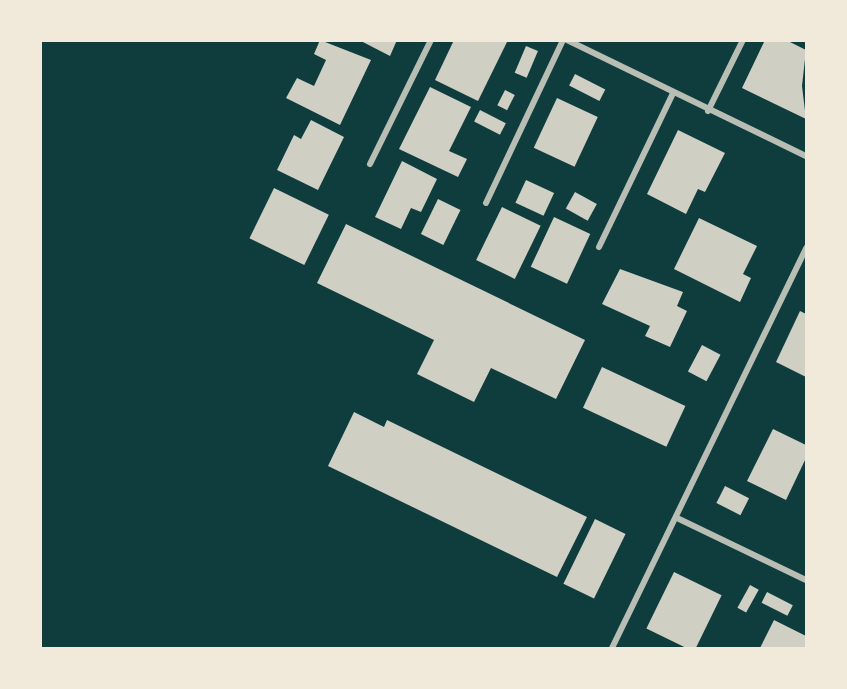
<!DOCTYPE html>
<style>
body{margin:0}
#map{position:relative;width:847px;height:689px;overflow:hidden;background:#0f3d3e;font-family:Merriweather,serif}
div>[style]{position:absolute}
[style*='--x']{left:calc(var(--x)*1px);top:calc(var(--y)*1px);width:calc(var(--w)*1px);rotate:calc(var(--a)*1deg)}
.building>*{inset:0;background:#cfcfc3;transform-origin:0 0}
.minor>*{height:6px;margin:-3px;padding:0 3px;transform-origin:3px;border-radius:3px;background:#b8beb3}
span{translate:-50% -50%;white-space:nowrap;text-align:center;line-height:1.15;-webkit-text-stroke:5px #f1e9da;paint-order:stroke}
.frame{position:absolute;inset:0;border:42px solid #f1e9da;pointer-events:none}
</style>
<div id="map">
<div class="building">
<i style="clip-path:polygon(320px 40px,371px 60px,340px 125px,286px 98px,297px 78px,314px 86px,326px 60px,314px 54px)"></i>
<i style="clip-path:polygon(359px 40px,397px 40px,390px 56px)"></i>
<i style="clip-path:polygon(454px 40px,507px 42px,478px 101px,435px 80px)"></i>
<i style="clip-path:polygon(765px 40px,786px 40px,806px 50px,802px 86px,806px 119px,742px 88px)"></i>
<i style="left:526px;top:46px;width:13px;height:29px;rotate:23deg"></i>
<i style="left:575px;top:74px;width:34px;height:13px;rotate:27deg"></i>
<i style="clip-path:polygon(430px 87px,471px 107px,449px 151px,467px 159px,458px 177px,399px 149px)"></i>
<i style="left:505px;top:90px;width:11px;height:17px;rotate:27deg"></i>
<i style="left:557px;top:98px;width:45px;height:55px;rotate:25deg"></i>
<i style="left:480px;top:110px;width:29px;height:13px;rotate:27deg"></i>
<i style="clip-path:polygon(311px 120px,344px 137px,318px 190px,277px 170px,294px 135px,301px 139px)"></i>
<i style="clip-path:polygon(678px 130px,725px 153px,705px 192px,698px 189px,686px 214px,647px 194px)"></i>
<i style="clip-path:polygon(402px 161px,437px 179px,421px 212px,411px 208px,401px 229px,375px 217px)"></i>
<i style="left:526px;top:180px;width:31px;height:25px;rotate:25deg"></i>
<i style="left:274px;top:188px;width:61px;height:56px;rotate:26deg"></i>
<i style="left:575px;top:192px;width:25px;height:19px;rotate:29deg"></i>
<i style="left:438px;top:199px;width:25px;height:39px;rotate:26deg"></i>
<i style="left:502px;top:207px;width:43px;height:59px;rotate:26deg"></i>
<i style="left:554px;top:217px;width:40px;height:55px;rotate:25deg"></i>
<i style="clip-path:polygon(699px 218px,757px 246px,743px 274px,751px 278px,740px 302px,674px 269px)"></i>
<i style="clip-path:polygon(346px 224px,585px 340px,556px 399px,491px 368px,474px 402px,417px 374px,434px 340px,317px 283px)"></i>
<i style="clip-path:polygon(620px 269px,683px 292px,677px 306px,687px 311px,670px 347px,645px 336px,650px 326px,602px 304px)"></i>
<i style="clip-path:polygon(800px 311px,806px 314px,806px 377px,776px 362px)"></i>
<i style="left:702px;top:345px;width:21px;height:30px;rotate:28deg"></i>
<i style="left:602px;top:367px;width:92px;height:45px;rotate:25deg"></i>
<i style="clip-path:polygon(354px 412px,384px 427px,387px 420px,587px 517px,557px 577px,328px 466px)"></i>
<i style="clip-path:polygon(773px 429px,806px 445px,806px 458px,786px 500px,747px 481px)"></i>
<i style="left:725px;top:486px;width:27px;height:19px;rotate:27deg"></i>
<i style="left:595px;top:519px;width:34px;height:72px;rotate:26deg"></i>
<i style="left:674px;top:572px;width:53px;height:63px;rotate:26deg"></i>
<i style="left:750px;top:585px;width:10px;height:26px;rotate:29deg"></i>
<i style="left:767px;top:592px;width:29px;height:12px;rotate:27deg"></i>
<i style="clip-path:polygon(774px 620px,806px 636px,806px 648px,760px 648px)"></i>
</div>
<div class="minor">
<i style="--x:567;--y:40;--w:266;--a:25.9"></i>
<i style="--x:708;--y:111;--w:79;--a:-63.8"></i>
<i style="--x:370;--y:164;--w:138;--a:-63.8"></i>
<i style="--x:486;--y:203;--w:180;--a:-64.7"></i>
<i style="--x:599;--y:247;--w:171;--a:-64.3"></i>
<i style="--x:677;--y:518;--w:143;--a:25.7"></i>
<i style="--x:612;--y:648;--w:445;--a:-64.1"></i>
</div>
<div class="frame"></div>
</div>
